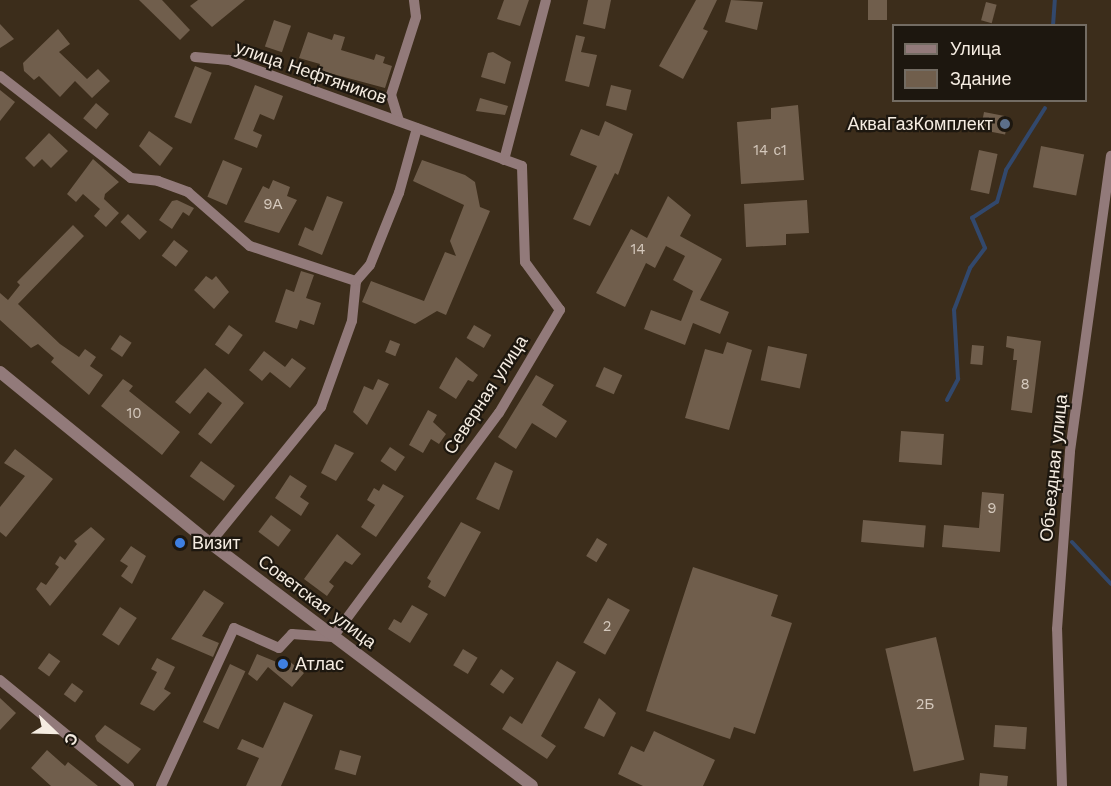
<!DOCTYPE html>
<meta charset="utf-8">
<style>
body{margin:0}
#map{position:relative;width:1111px;height:786px;overflow:hidden;background:#3c2d1b;font-family:"Work Sans",sans-serif}
div>[style]{position:absolute}
[style*='--x']{left:calc(var(--x)*1px);top:calc(var(--y)*1px);width:calc(var(--w)*1px);rotate:calc(var(--a)*1deg)}
.stream>*{height:4px;margin:-2px;padding:0 2px;transform-origin:2px;border-radius:2px;background:#32486c}
.building>*{inset:0;background:#705e4c;transform-origin:0 0}
.minor>*{height:10px;margin:-5px;padding:0 5px;transform-origin:5px;border-radius:5px;background:#927a7a}
.tertiary>*{height:12px;margin:-6px;padding:0 6px;transform-origin:6px;border-radius:6px;background:#927a7a}
.dots>*{width:16px;height:16px;translate:-50% -50%;box-sizing:border-box;border:3px solid #1d170f;border-radius:50%}
span{translate:-50% -50%;white-space:nowrap;text-align:center;line-height:1.15;-webkit-text-stroke:4.5px #1d170f;paint-order:stroke}
.number-label{font-size:15px;color:#d4c8bc}
.number-label span{-webkit-text-stroke-width:0}
.street-label{font-size:18px;color:#f5ece1}
.poi-label{font-size:18px;color:#f5ece1}
.right{translate:-100% -50%;text-align:right}
.left{translate:0 -50%;text-align:left}
.legend{position:absolute;left:892px;top:24px;width:195px;height:78px;box-sizing:border-box;background:#1d170f;border:2px solid #736c63;margin:0;padding:8px 10px;list-style:none;font-size:18px;color:#f5ece1}
.legend li{display:flex;align-items:center;gap:12px;height:30px}
.legend b{width:30px;border:2px solid #736c63}
.north{position:absolute;left:24px;top:702px;width:60px;height:60px;-webkit-text-stroke:4px #1d170f;paint-order:stroke;rotate:113deg;font-size:16px;font-weight:700;line-height:24px;text-align:center;color:#f5ece1}
.north::after{content:'';display:block;margin:auto;width:21px;height:27px;background:#f5ece1;clip-path:polygon(50% 0,100% 100%,50% 72%,0 100%)}
</style>
<div id="map">
<div class="stream">
<i style="--x:1053;--y:26;--w:26;--a:-86"></i>
<i style="--x:947;--y:400;--w:24;--a:-62"></i>
<i style="--x:958;--y:379;--w:69;--a:-93.3"></i>
<i style="--x:954;--y:310;--w:45;--a:-69.1"></i>
<i style="--x:970;--y:268;--w:25;--a:-53"></i>
<i style="--x:985;--y:248;--w:33;--a:-113"></i>
<i style="--x:972;--y:218;--w:30;--a:-33"></i>
<i style="--x:997;--y:202;--w:33;--a:-74"></i>
<i style="--x:1006;--y:170;--w:73;--a:-57.8"></i>
<i style="--x:1072;--y:542;--w:57;--a:47.1"></i>
</div>
<div class="building">
<i style="clip-path:polygon(139px 0,162px 0,190px 30px,180px 40px)"></i>
<i style="clip-path:polygon(198px 0,245px 0,212px 27px,190px 6px)"></i>
<i style="clip-path:polygon(504px 0,529px 0,520px 26px,497px 19px)"></i>
<i style="clip-path:polygon(588px 0,611px 0,605px 29px,583px 24px)"></i>
<i style="clip-path:polygon(696px 0,717px 0,703px 29px,708px 31px,683px 79px,659px 66px)"></i>
<i style="clip-path:polygon(731px 0,763px 2px,757px 30px,725px 22px)"></i>
<i style="left:868px;top:0;width:19px;height:20px"></i>
<i style="left:986px;top:2px;width:11px;height:19px;rotate:15deg"></i>
<i style="left:274px;top:20px;width:18px;height:28px;rotate:19deg"></i>
<i style="clip-path:polygon(0 24px,14px 39px,0 48px)"></i>
<i style="clip-path:polygon(58px 29px,70px 44px,59px 52px,87px 79px,98px 69px,110px 81px,92px 98px,75px 81px,60px 97px,39px 76px,34px 80px,24px 71px,23px 63px)"></i>
<i style="clip-path:polygon(308px 32px,332px 40px,334px 34px,345px 37px,341px 50px,374px 60px,376px 54px,385px 57px,383px 63px,392px 66px,385px 88px,318px 70px,320px 64px,299px 58px)"></i>
<i style="clip-path:polygon(576px 35px,585px 37px,581px 52px,597px 55px,589px 87px,565px 81px)"></i>
<i style="clip-path:polygon(493px 52px,511px 62px,505px 84px,481px 77px,488px 53px)"></i>
<i style="left:195px;top:66px;width:18px;height:55px;rotate:22deg"></i>
<i style="clip-path:polygon(255px 85px,283px 96px,274px 120px,260px 114px,253px 131px,262px 135px,257px 148px,234px 139px)"></i>
<i style="left:611px;top:85px;width:21px;height:21px;rotate:14deg"></i>
<i style="clip-path:polygon(0 90px,15px 102px,0 121px)"></i>
<i style="clip-path:polygon(480px 98px,508px 106px,505px 115px,476px 111px)"></i>
<i style="left:96px;top:103px;width:17px;height:20px;rotate:40deg"></i>
<i style="clip-path:polygon(798px 105px,804px 180px,741px 184px,737px 122px,771px 119px,771px 108px)"></i>
<i style="left:984px;top:112px;width:25px;height:18px;rotate:11deg"></i>
<i style="clip-path:polygon(605px 121px,633px 134px,618px 175px,615px 173px,590px 226px,573px 219px,597px 166px,570px 155px,581px 129px,599px 136px)"></i>
<i style="clip-path:polygon(149px 131px,173px 148px,160px 166px,139px 146px)"></i>
<i style="clip-path:polygon(49px 133px,68px 151px,51px 168px,42px 159px,34px 167px,25px 158px)"></i>
<i style="left:1041px;top:146px;width:44px;height:42px;rotate:11deg"></i>
<i style="left:979px;top:150px;width:19px;height:41px;rotate:12deg"></i>
<i style="clip-path:polygon(93px 159px,119px 182px,105px 194px,104px 199px,119px 213px,106px 227px,94px 216px,100px 209px,83px 194px,76px 202px,67px 194px)"></i>
<i style="left:223px;top:160px;width:21px;height:40px;rotate:23deg"></i>
<i style="clip-path:polygon(422px 160px,465px 175px,475px 182px,480px 207px,490px 211px,446px 315px,437px 311px,415px 324px,362px 302px,371px 281px,424px 301px,445px 252px,456px 256px,450px 241px,464px 205px,413px 181px)"></i>
<i style="clip-path:polygon(273px 180px,290px 187px,287px 196px,297px 200px,279px 233px,244px 222px,263px 186px,269px 189px)"></i>
<i style="clip-path:polygon(327px 196px,343px 202px,322px 255px,298px 245px,305px 227px,313px 231px)"></i>
<i style="clip-path:polygon(668px 196px,691px 215px,680px 236px,722px 259px,700px 300px,729px 312px,720px 334px,693px 323px,685px 345px,644px 329px,651px 310px,681px 321px,693px 291px,673px 280px,685px 256px,666px 246px,655px 268px,646px 263px,625px 307px,596px 293px,631px 229px,647px 238px)"></i>
<i style="clip-path:polygon(177px 200px,194px 208px,189px 216px,183px 212px,172px 229px,159px 220px,172px 201px)"></i>
<i style="clip-path:polygon(807px 200px,809px 233px,786px 234px,786px 245px,746px 247px,744px 204px)"></i>
<i style="left:128px;top:214px;width:26px;height:11px;rotate:43deg"></i>
<i style="clip-path:polygon(73px 225px,84px 236px,18px 304px,60px 344px,79px 357px,85px 349px,96px 357px,90px 366px,103px 375px,89px 395px,51px 362px,54px 358px,38px 344px,31px 348px,0 320px,0 293px,8px 300px,20px 285px,17px 282px)"></i>
<i style="left:174px;top:240px;width:18px;height:20px;rotate:38deg"></i>
<i style="clip-path:polygon(301px 271px,314px 275px,306px 298px,321px 303px,314px 325px,300px 320px,297px 329px,275px 322px,286px 289px,294px 292px)"></i>
<i style="clip-path:polygon(206px 276px,212px 280px,216px 276px,229px 292px,214px 309px,194px 290px)"></i>
<i style="left:229px;top:325px;width:17px;height:24px;rotate:36deg"></i>
<i style="left:474px;top:325px;width:20px;height:15px;rotate:30deg"></i>
<i style="left:120px;top:335px;width:14px;height:17px;rotate:34deg"></i>
<i style="clip-path:polygon(1007px 336px,1041px 341px,1032px 413px,1011px 410px,1017px 360px,1013px 360px,1014px 349px,1006px 347px)"></i>
<i style="left:390px;top:340px;width:11px;height:13px;rotate:22deg"></i>
<i style="clip-path:polygon(727px 342px,752px 350px,729px 430px,685px 418px,705px 349px,723px 354px)"></i>
<i style="left:972px;top:345px;width:12px;height:19px;rotate:5deg"></i>
<i style="left:768px;top:346px;width:40px;height:35px;rotate:12deg"></i>
<i style="clip-path:polygon(264px 351px,285px 367px,292px 358px,306px 368px,290px 388px,270px 372px,262px 381px,249px 370px)"></i>
<i style="clip-path:polygon(456px 357px,478px 375px,473px 382px,468px 380px,456px 399px,439px 388px)"></i>
<i style="left:604px;top:367px;width:20px;height:21px;rotate:24deg"></i>
<i style="clip-path:polygon(205px 368px,244px 403px,211px 444px,198px 434px,222px 403px,208px 392px,190px 414px,175px 402px)"></i>
<i style="clip-path:polygon(536px 375px,554px 385px,542px 405px,567px 421px,556px 438px,532px 423px,516px 449px,498px 437px)"></i>
<i style="clip-path:polygon(123px 379px,133px 386px,129px 391px,180px 432px,162px 455px,101px 406px)"></i>
<i style="clip-path:polygon(378px 379px,389px 384px,367px 425px,353px 412px,364px 386px,373px 390px)"></i>
<i style="clip-path:polygon(428px 410px,437px 415px,433px 422px,446px 434px,439px 444px,431px 439px,423px 453px,409px 445px)"></i>
<i style="left:901px;top:431px;width:43px;height:31px;rotate:4deg"></i>
<i style="clip-path:polygon(335px 444px,354px 453px,336px 481px,321px 473px)"></i>
<i style="left:390px;top:447px;width:18px;height:17px;rotate:34deg"></i>
<i style="clip-path:polygon(15px 449px,53px 479px,6px 537px,0 532px,0 507px,25px 476px,4px 463px)"></i>
<i style="left:201px;top:461px;width:42px;height:19px;rotate:36deg"></i>
<i style="clip-path:polygon(495px 462px,513px 471px,499px 510px,476px 499px)"></i>
<i style="clip-path:polygon(290px 475px,307px 486px,300px 497px,309px 503px,301px 516px,275px 498px)"></i>
<i style="clip-path:polygon(383px 484px,404px 496px,376px 537px,361px 527px,375px 505px,367px 500px,374px 488px,379px 491px)"></i>
<i style="clip-path:polygon(982px 492px,1004px 494px,1000px 552px,942px 547px,944px 525px,979px 528px)"></i>
<i style="left:271px;top:515px;width:25px;height:21px;rotate:37deg"></i>
<i style="left:863px;top:520px;width:63px;height:22px;rotate:5deg"></i>
<i style="clip-path:polygon(461px 522px,481px 532px,445px 597px,428px 587px,431px 581px,427px 578px)"></i>
<i style="clip-path:polygon(91px 527px,105px 539px,50px 606px,36px 589px,41px 582px,46px 585px,59px 567px,55px 564px,60px 556px,65px 560px,77px 544px,74px 541px)"></i>
<i style="clip-path:polygon(337px 534px,361px 554px,352px 565px,345px 561px,329px 582px,334px 586px,327px 596px,304px 579px)"></i>
<i style="left:597px;top:538px;width:12px;height:21px;rotate:31deg"></i>
<i style="clip-path:polygon(131px 546px,146px 556px,132px 584px,121px 576px,128px 566px,120px 561px)"></i>
<i style="clip-path:polygon(693px 567px,778px 595px,771px 616px,792px 623px,755px 734px,734px 727px,730px 739px,646px 711px)"></i>
<i style="clip-path:polygon(204px 590px,224px 603px,202px 636px,219px 643px,213px 657px,171px 639px)"></i>
<i style="left:608px;top:598px;width:25px;height:51px;rotate:29deg"></i>
<i style="clip-path:polygon(412px 605px,428px 614px,410px 643px,388px 629px,394px 619px,401px 623px)"></i>
<i style="left:120px;top:607px;width:20px;height:33px;rotate:33deg"></i>
<i style="left:936px;top:637px;width:126px;height:52px;rotate:77deg"></i>
<i style="left:463px;top:649px;width:17px;height:19px;rotate:31deg"></i>
<i style="left:49px;top:653px;width:14px;height:19px;rotate:36deg"></i>
<i style="clip-path:polygon(257px 654px,279px 663px,284px 657px,304px 673px,292px 687px,268px 667px,257px 681px,248px 674px)"></i>
<i style="clip-path:polygon(157px 658px,175px 667px,164px 689px,171px 693px,154px 711px,140px 704px,157px 672px,151px 669px)"></i>
<i style="clip-path:polygon(557px 661px,576px 672px,541px 736px,556px 746px,547px 759px,502px 729px,510px 716px,522px 724px)"></i>
<i style="left:230px;top:664px;width:17px;height:64px;rotate:25deg"></i>
<i style="left:501px;top:669px;width:16px;height:19px;rotate:35deg"></i>
<i style="left:72px;top:683px;width:14px;height:14px;rotate:36deg"></i>
<i style="clip-path:polygon(0 698px,16px 713px,0 730px)"></i>
<i style="clip-path:polygon(599px 698px,616px 713px,604px 737px,584px 728px)"></i>
<i style="clip-path:polygon(284px 702px,313px 715px,281px 786px,246px 786px,259px 758px,237px 749px,242px 739px,263px 748px)"></i>
<i style="clip-path:polygon(105px 725px,141px 749px,128px 764px,97px 741px,95px 736px)"></i>
<i style="left:995px;top:725px;width:32px;height:22px;rotate:4deg"></i>
<i style="clip-path:polygon(654px 731px,715px 760px,703px 786px,643px 786px,618px 774px,631px 746px,644px 752px)"></i>
<i style="clip-path:polygon(47px 750px,65px 766px,68px 762px,98px 786px,51px 786px,31px 768px)"></i>
<i style="left:340px;top:750px;width:22px;height:20px;rotate:16deg"></i>
<i style="clip-path:polygon(980px 773px,1008px 776px,1007px 786px,979px 786px)"></i>
</div>
<div class="minor">
<i style="--x:0;--y:76;--w:166;--a:37.9"></i>
<i style="--x:131;--y:178;--w:27;--a:6"></i>
<i style="--x:158;--y:181;--w:32;--a:20"></i>
<i style="--x:188;--y:192;--w:82;--a:41.1"></i>
<i style="--x:250;--y:246;--w:112;--a:18.3"></i>
<i style="--x:399;--y:121;--w:27;--a:-107"></i>
<i style="--x:391;--y:95;--w:82;--a:-72.2"></i>
<i style="--x:416;--y:17;--w:17;--a:-97"></i>
<i style="--x:504;--y:160;--w:165;--a:-75.3"></i>
<i style="--x:210;--y:543;--w:176;--a:-50.8"></i>
<i style="--x:321;--y:407;--w:91;--a:-70.2"></i>
<i style="--x:352;--y:321;--w:40;--a:-84.3"></i>
<i style="--x:356;--y:281;--w:21;--a:-49"></i>
<i style="--x:370;--y:265;--w:78;--a:-68.1"></i>
<i style="--x:399;--y:193;--w:67;--a:-74.5"></i>
<i style="--x:0;--y:680;--w:167;--a:39.4"></i>
<i style="--x:161;--y:786;--w:174;--a:-65.2"></i>
<i style="--x:234;--y:628;--w:49;--a:24"></i>
<i style="--x:279;--y:648;--w:19;--a:-47"></i>
<i style="--x:292;--y:634;--w:41;--a:4.2"></i>
<i style="--x:333;--y:637;--w:279;--a:-53.5"></i>
<i style="--x:499;--y:413;--w:120;--a:-59.4"></i>
<i style="--x:560;--y:310;--w:59;--a:-126.1"></i>
<i style="--x:525;--y:262;--w:96;--a:-91.8"></i>
<i style="--x:522;--y:166;--w:312;--a:-160.1"></i>
<i style="--x:229;--y:60;--w:34;--a:-175"></i>
<i style="--x:1062;--y:786;--w:157;--a:-91.8"></i>
<i style="--x:1057;--y:629;--w:178;--a:-85.8"></i>
<i style="--x:1070;--y:451;--w:298;--a:-82.1"></i>
</div>
<div class="tertiary">
<i style="--x:0;--y:372;--w:271;--a:39.2"></i>
<i style="--x:210;--y:543;--w:403;--a:37"></i>
</div>
<div class="dots">
<i style="left:1005px;top:124px;background:#5c6f8a"></i>
<i style="left:180px;top:543px;background:#3f7fe0"></i>
<i style="left:283px;top:664px;background:#3f7fe0"></i>
</div>
<div class="number-label">
<span style="left:770px;top:151px">14 с1</span>
<span style="left:273px;top:205px">9А</span>
<span style="left:638px;top:250px">14</span>
<span style="left:1025px;top:385px">8</span>
<span style="left:134px;top:414px">10</span>
<span style="left:992px;top:509px">9</span>
<span style="left:607px;top:627px">2</span>
<span style="left:925px;top:705px">2Б</span>
</div>
<div class="street-label">
<span style="left:311px;top:73px;rotate:19deg">улица Нефтяников</span>
<span style="left:486px;top:395px;rotate:-57deg">Северная улица</span>
<span style="left:1054px;top:468px;rotate:-84deg">Объездная улица</span>
<span style="left:317px;top:602px;rotate:37deg">Советская улица</span>
</div>
<div class="poi-label">
<span class="right" style="left:993px;top:124px">АкваГазКомплект</span>
<span class="left" style="left:192px;top:543px">Визит</span>
<span class="left" style="left:295px;top:664px">Атлас</span>
</div>
<ul class="legend">
<li><b style="height:8px;background:#927a7a"></b>Улица</li>
<li><b style="height:16px;background:#705e4c"></b>Здание</li>
</ul>
<div class="north">С</div>
</div>
